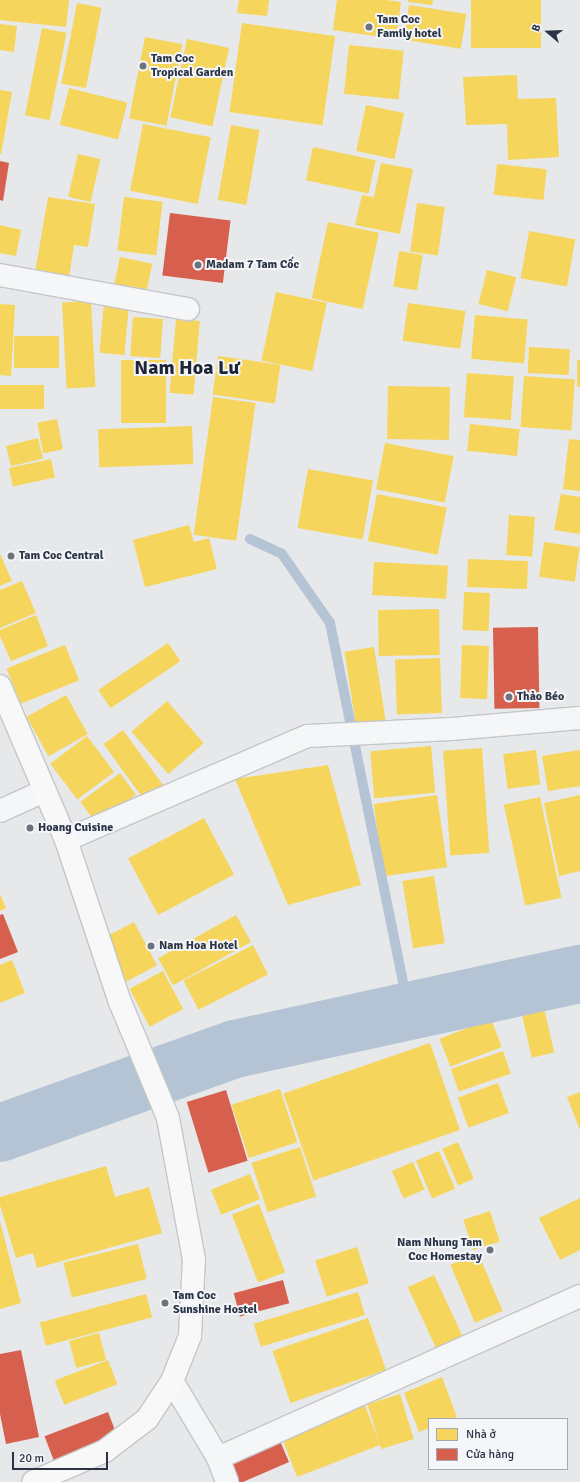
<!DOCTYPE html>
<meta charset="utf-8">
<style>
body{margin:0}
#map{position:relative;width:580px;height:1482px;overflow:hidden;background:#e6e8ea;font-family:Signika,sans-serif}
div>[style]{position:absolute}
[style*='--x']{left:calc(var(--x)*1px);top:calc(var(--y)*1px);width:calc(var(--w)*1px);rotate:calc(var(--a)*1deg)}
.homes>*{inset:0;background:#f6d55c;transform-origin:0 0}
.shops>*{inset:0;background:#d6604d;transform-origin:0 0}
.stream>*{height:10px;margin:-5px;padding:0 5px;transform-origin:5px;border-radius:5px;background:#b4c4d5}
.river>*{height:58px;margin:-29px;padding:0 29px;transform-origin:29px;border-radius:29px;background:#b4c4d5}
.roads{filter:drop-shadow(1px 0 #c4c6c8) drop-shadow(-1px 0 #c4c6c8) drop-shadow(0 1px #c4c6c8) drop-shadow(0 -1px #c4c6c8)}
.minor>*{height:22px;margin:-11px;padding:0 11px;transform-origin:11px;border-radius:11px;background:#f5f6f7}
.major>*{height:22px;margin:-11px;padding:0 11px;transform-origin:11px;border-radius:11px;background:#f8f8f8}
.dots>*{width:11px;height:11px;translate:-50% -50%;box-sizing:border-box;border:2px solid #f4f6f9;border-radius:50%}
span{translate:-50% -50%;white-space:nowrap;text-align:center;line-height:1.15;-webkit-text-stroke:4px #f4f6f9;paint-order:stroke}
.poi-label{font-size:12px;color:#2b3445;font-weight:700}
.left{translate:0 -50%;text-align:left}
.right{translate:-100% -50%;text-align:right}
.town-label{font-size:20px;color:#1d2536;font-weight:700}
.legend{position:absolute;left:428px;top:1418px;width:140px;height:52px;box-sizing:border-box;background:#f4f6f9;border:1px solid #a4a8b1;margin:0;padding:5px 7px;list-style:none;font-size:12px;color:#2b3445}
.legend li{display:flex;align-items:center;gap:8px;height:20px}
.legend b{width:20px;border:1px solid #a4a8b1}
.north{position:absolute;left:528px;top:12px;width:40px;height:40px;-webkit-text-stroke:3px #f4f6f9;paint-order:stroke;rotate:289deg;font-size:11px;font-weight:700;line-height:16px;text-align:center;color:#2b3445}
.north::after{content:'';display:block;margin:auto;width:14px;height:18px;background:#2b3445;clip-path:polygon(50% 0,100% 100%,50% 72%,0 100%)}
.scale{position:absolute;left:12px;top:1452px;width:96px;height:18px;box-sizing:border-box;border:2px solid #2b3445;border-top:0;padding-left:5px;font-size:12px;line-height:14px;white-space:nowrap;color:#2b3445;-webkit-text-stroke:3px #f4f6f9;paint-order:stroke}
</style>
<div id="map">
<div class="homes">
<i style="clip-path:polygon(0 0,69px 0,66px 27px,0 20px)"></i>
<i style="clip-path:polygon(239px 0,269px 0,267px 16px,237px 13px)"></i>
<i style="clip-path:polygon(337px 0,386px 0,401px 2px,396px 39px,333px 30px)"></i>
<i style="clip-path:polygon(408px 0,433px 0,432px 5px,408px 2px)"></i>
<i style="left:471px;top:0;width:70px;height:48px"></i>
<i style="left:77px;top:3px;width:25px;height:82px;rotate:11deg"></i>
<i style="left:409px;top:5px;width:58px;height:35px;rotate:9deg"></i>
<i style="left:242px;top:23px;width:94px;height:90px;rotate:8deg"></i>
<i style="clip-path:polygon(0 24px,17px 26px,14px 52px,0 50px)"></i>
<i style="left:42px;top:28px;width:25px;height:89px;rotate:11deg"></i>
<i style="left:145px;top:37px;width:38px;height:83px;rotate:11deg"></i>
<i style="left:187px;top:39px;width:43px;height:80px;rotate:12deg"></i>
<i style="left:349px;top:45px;width:55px;height:49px;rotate:6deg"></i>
<i style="clip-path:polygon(517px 75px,518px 99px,556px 98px,559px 157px,508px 160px,507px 124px,466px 125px,463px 77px)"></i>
<i style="left:69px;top:88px;width:60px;height:38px;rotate:14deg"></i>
<i style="clip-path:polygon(0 90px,12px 92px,1px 154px,0 154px)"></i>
<i style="left:366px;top:105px;width:39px;height:47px;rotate:12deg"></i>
<i style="left:143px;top:124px;width:69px;height:68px;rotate:11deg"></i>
<i style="left:231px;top:125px;width:29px;height:76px;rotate:10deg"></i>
<i style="left:313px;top:147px;width:64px;height:34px;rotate:12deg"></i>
<i style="left:78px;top:154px;width:23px;height:44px;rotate:13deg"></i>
<i style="clip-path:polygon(381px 163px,413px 169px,400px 234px,355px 225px,362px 195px,374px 197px)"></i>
<i style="left:497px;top:164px;width:50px;height:31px;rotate:6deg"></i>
<i style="clip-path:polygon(48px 197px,95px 204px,88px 247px,74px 245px,69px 278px,35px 273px)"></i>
<i style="left:124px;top:197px;width:39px;height:54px;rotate:7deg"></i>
<i style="left:417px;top:203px;width:28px;height:49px;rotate:8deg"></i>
<i style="left:328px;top:222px;width:52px;height:78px;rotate:12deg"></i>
<i style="clip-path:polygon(0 225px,21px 230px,16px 256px,0 253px)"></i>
<i style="left:529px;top:231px;width:47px;height:48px;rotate:10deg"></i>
<i style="left:399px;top:251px;width:24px;height:36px;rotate:9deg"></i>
<i style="left:120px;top:257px;width:33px;height:35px;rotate:12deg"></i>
<i style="left:487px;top:270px;width:30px;height:35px;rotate:14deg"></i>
<i style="left:276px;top:292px;width:52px;height:70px;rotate:12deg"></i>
<i style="left:91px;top:301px;width:86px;height:29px;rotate:87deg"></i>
<i style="left:104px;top:302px;width:25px;height:51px;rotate:5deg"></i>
<i style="left:408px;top:303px;width:58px;height:38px;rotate:8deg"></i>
<i style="clip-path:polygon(0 304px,15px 305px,11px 376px,0 375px)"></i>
<i style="left:475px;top:315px;width:53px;height:44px;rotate:5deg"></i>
<i style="left:133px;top:317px;width:30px;height:39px;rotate:4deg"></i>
<i style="left:176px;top:319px;width:24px;height:74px;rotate:5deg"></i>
<i style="left:59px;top:336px;width:32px;height:45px;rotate:90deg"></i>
<i style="left:529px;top:347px;width:41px;height:26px;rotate:3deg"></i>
<i style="left:218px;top:356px;width:63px;height:39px;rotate:8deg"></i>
<i style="left:121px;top:360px;width:45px;height:63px"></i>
<i style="left:577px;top:360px;width:3px;height:27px"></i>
<i style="left:467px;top:373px;width:47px;height:44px;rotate:4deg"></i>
<i style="left:524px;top:376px;width:51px;height:51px;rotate:4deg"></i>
<i style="left:0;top:385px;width:44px;height:24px"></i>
<i style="left:388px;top:386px;width:62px;height:53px;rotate:1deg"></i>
<i style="left:213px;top:397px;width:43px;height:139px;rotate:8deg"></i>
<i style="left:57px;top:419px;width:31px;height:20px;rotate:79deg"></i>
<i style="left:470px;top:424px;width:50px;height:27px;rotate:6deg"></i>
<i style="left:192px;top:426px;width:38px;height:94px;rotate:88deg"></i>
<i style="left:38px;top:438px;width:21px;height:33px;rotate:76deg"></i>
<i style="clip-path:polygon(569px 439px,580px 440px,580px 491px,563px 489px)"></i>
<i style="left:385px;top:443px;width:70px;height:47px;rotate:11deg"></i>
<i style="left:51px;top:459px;width:19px;height:43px;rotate:78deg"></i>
<i style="left:308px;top:469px;width:66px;height:60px;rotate:10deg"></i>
<i style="left:377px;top:494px;width:71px;height:48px;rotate:11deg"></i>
<i style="clip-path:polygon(561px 494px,580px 497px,580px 534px,554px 530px)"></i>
<i style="left:509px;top:515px;width:26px;height:40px;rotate:4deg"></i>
<i style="clip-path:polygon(189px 525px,194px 542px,209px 538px,217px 569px,145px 587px,133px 540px)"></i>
<i style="left:544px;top:542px;width:36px;height:35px;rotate:8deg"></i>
<i style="clip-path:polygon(0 554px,12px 581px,0 586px)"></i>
<i style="left:468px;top:559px;width:60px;height:28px;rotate:2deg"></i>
<i style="left:374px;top:562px;width:74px;height:33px;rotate:3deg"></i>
<i style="clip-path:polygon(22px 581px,36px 613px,0 628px,0 590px)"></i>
<i style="left:464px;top:592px;width:26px;height:38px;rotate:2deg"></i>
<i style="left:439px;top:609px;width:46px;height:61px;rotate:89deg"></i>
<i style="clip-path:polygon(36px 615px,48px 646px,11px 661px,0 636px,0 630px)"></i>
<i style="left:168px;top:643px;width:22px;height:84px;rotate:56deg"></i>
<i style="left:65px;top:645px;width:38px;height:63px;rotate:68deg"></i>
<i style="left:462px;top:645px;width:27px;height:53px;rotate:2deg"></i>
<i style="left:374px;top:647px;width:74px;height:30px;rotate:81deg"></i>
<i style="left:440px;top:658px;width:55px;height:45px;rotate:88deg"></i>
<i style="left:66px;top:695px;width:45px;height:45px;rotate:61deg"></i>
<i style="left:167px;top:701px;width:56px;height:47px;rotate:49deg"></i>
<i style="left:123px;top:730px;width:68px;height:24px;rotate:54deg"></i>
<i style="left:87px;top:736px;width:45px;height:46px;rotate:53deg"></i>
<i style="left:431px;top:746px;width:47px;height:61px;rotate:85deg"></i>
<i style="left:482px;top:748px;width:105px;height:39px;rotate:86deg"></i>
<i style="left:536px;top:750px;width:35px;height:33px;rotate:83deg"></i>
<i style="clip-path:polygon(580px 750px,580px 786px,548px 791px,542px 756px)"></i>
<i style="clip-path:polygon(328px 765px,361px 885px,288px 905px,235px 779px)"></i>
<i style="left:120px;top:773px;width:27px;height:49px;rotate:54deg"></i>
<i style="left:437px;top:795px;width:73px;height:64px;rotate:82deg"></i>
<i style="clip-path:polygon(580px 795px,580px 871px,559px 876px,544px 803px)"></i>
<i style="left:540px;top:797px;width:103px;height:37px;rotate:78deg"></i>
<i style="left:204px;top:818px;width:64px;height:86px;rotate:62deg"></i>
<i style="left:434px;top:876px;width:68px;height:32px;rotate:81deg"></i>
<i style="clip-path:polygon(0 894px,6px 908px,0 911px)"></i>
<i style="left:236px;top:915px;width:31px;height:89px;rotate:61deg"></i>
<i style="left:134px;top:922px;width:49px;height:37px;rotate:62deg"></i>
<i style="left:253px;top:945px;width:33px;height:78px;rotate:63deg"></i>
<i style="clip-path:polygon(12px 960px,25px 993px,0 1003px,0 965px)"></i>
<i style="left:163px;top:971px;width:43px;height:38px;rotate:62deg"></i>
<i style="left:541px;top:995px;width:59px;height:23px;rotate:77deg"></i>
<i style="left:491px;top:1019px;width:30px;height:55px;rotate:69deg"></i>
<i style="left:430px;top:1043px;width:92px;height:155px;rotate:71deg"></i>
<i style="left:503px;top:1051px;width:24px;height:55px;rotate:71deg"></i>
<i style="left:498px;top:1083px;width:32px;height:43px;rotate:70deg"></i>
<i style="left:280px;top:1089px;width:56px;height:51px;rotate:72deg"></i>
<i style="clip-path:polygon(580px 1092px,580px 1130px,567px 1097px)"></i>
<i style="left:458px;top:1142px;width:40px;height:17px;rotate:67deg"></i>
<i style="left:300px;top:1147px;width:52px;height:51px;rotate:72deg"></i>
<i style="left:439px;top:1151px;width:41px;height:25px;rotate:67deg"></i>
<i style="left:413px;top:1162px;width:30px;height:23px;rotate:67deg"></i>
<i style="clip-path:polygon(106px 1166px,115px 1197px,149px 1187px,162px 1233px,37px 1268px,33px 1253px,16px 1258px,0 1205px,0 1197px)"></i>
<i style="left:250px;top:1174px;width:27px;height:42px;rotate:68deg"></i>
<i style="clip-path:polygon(580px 1198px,580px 1250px,560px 1260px,539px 1218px)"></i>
<i style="left:259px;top:1204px;width:73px;height:29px;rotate:69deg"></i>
<i style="left:490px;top:1211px;width:32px;height:28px;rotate:72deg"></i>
<i style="clip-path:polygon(0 1221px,21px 1303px,0 1309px)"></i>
<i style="left:138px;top:1244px;width:36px;height:77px;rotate:76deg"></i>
<i style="left:357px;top:1247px;width:38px;height:44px;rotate:72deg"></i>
<i style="left:478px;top:1253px;width:63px;height:30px;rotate:67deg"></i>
<i style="left:434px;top:1275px;width:69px;height:29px;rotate:65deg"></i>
<i style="left:358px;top:1292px;width:24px;height:109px;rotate:73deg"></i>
<i style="left:146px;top:1294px;width:24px;height:110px;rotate:75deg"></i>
<i style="left:368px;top:1318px;width:55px;height:101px;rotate:71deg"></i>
<i style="left:99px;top:1333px;width:28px;height:31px;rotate:75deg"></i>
<i style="left:108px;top:1360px;width:26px;height:57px;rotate:69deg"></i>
<i style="clip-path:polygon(442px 1377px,457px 1417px,451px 1419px,429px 1419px,429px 1428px,419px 1432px,404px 1393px)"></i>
<i style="left:400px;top:1394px;width:47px;height:34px;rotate:73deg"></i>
<i style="left:364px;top:1403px;width:45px;height:89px;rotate:69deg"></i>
</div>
<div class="shops">
<i style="clip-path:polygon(0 161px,9px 163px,3px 201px,0 200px)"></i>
<i style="left:170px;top:213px;width:61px;height:63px;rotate:7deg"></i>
<i style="left:538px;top:627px;width:81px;height:45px;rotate:89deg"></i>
<i style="clip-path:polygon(3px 914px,18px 952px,0 959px,0 915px)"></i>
<i style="left:226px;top:1090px;width:74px;height:41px;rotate:73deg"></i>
<i style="left:283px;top:1280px;width:24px;height:51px;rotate:75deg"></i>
<i style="clip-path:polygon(21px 1350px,39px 1437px,6px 1444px,0 1414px,0 1354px)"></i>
<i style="left:108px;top:1412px;width:31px;height:68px;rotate:69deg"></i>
<i style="clip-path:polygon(277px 1434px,289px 1462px,243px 1482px,234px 1482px,223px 1458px)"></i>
</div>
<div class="stream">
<i style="--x:250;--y:539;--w:35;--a:25"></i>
<i style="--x:282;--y:554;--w:84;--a:55.2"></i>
<i style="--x:330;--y:623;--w:396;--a:78.5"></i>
</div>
<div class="river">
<i style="--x:0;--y:1133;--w:250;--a:-19.7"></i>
<i style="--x:235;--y:1049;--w:353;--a:-12.3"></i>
</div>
<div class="roads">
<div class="minor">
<i style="--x:0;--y:275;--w:191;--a:10.3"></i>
<i style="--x:0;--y:811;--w:48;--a:-24.4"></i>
<i style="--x:66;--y:840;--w:263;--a:-23.3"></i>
<i style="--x:308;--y:736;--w:144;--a:-2.8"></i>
<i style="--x:452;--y:729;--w:128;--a:-4.9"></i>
<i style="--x:172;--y:1381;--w:90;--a:59.1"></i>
<i style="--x:218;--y:1458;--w:26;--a:69"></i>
<i style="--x:218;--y:1458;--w:397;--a:-24.1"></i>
</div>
<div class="major">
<i style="--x:0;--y:686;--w:168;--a:66.8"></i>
<i style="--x:66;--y:840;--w:171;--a:71.6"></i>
<i style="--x:120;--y:1002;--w:126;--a:67.5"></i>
<i style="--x:168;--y:1118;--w:143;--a:79.6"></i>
<i style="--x:194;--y:1259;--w:77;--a:93"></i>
<i style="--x:190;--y:1336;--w:48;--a:111.8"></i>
<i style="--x:172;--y:1381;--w:45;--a:123.3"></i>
<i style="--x:147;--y:1419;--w:53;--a:142.7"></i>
<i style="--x:105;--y:1451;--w:78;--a:156.7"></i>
</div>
</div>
<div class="dots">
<i style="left:369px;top:27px;background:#6c737f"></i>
<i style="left:143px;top:66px;background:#6c737f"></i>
<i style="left:198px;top:265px;background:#6c737f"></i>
<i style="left:11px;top:556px;background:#6c737f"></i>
<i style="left:509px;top:697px;background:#6c737f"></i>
<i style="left:30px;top:828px;background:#6c737f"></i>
<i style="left:151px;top:946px;background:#6c737f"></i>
<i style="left:490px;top:1250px;background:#6c737f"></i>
<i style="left:165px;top:1303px;background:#6c737f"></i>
</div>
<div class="poi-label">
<span class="left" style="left:377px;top:27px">Tam Coc<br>Family hotel</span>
<span class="left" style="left:151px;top:66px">Tam Coc<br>Tropical Garden</span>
<span class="left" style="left:206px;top:265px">Madam 7 Tam Cốc</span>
<span class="left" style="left:19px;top:556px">Tam Coc Central</span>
<span class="left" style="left:517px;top:697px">Thảo Béo</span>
<span class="left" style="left:38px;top:828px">Hoang Cuisine</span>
<span class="left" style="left:159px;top:946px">Nam Hoa Hotel</span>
<span class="right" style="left:482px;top:1250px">Nam Nhung Tam<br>Coc Homestay</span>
<span class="left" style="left:173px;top:1303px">Tam Coc<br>Sunshine Hostel</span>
</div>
<div class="town-label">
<span style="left:187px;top:367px">Nam Hoa Lư</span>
</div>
<ul class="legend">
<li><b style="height:11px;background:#f6d55c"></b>Nhà ở</li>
<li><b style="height:11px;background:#d6604d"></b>Cửa hàng</li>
</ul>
<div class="north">B</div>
<div class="scale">20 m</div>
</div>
